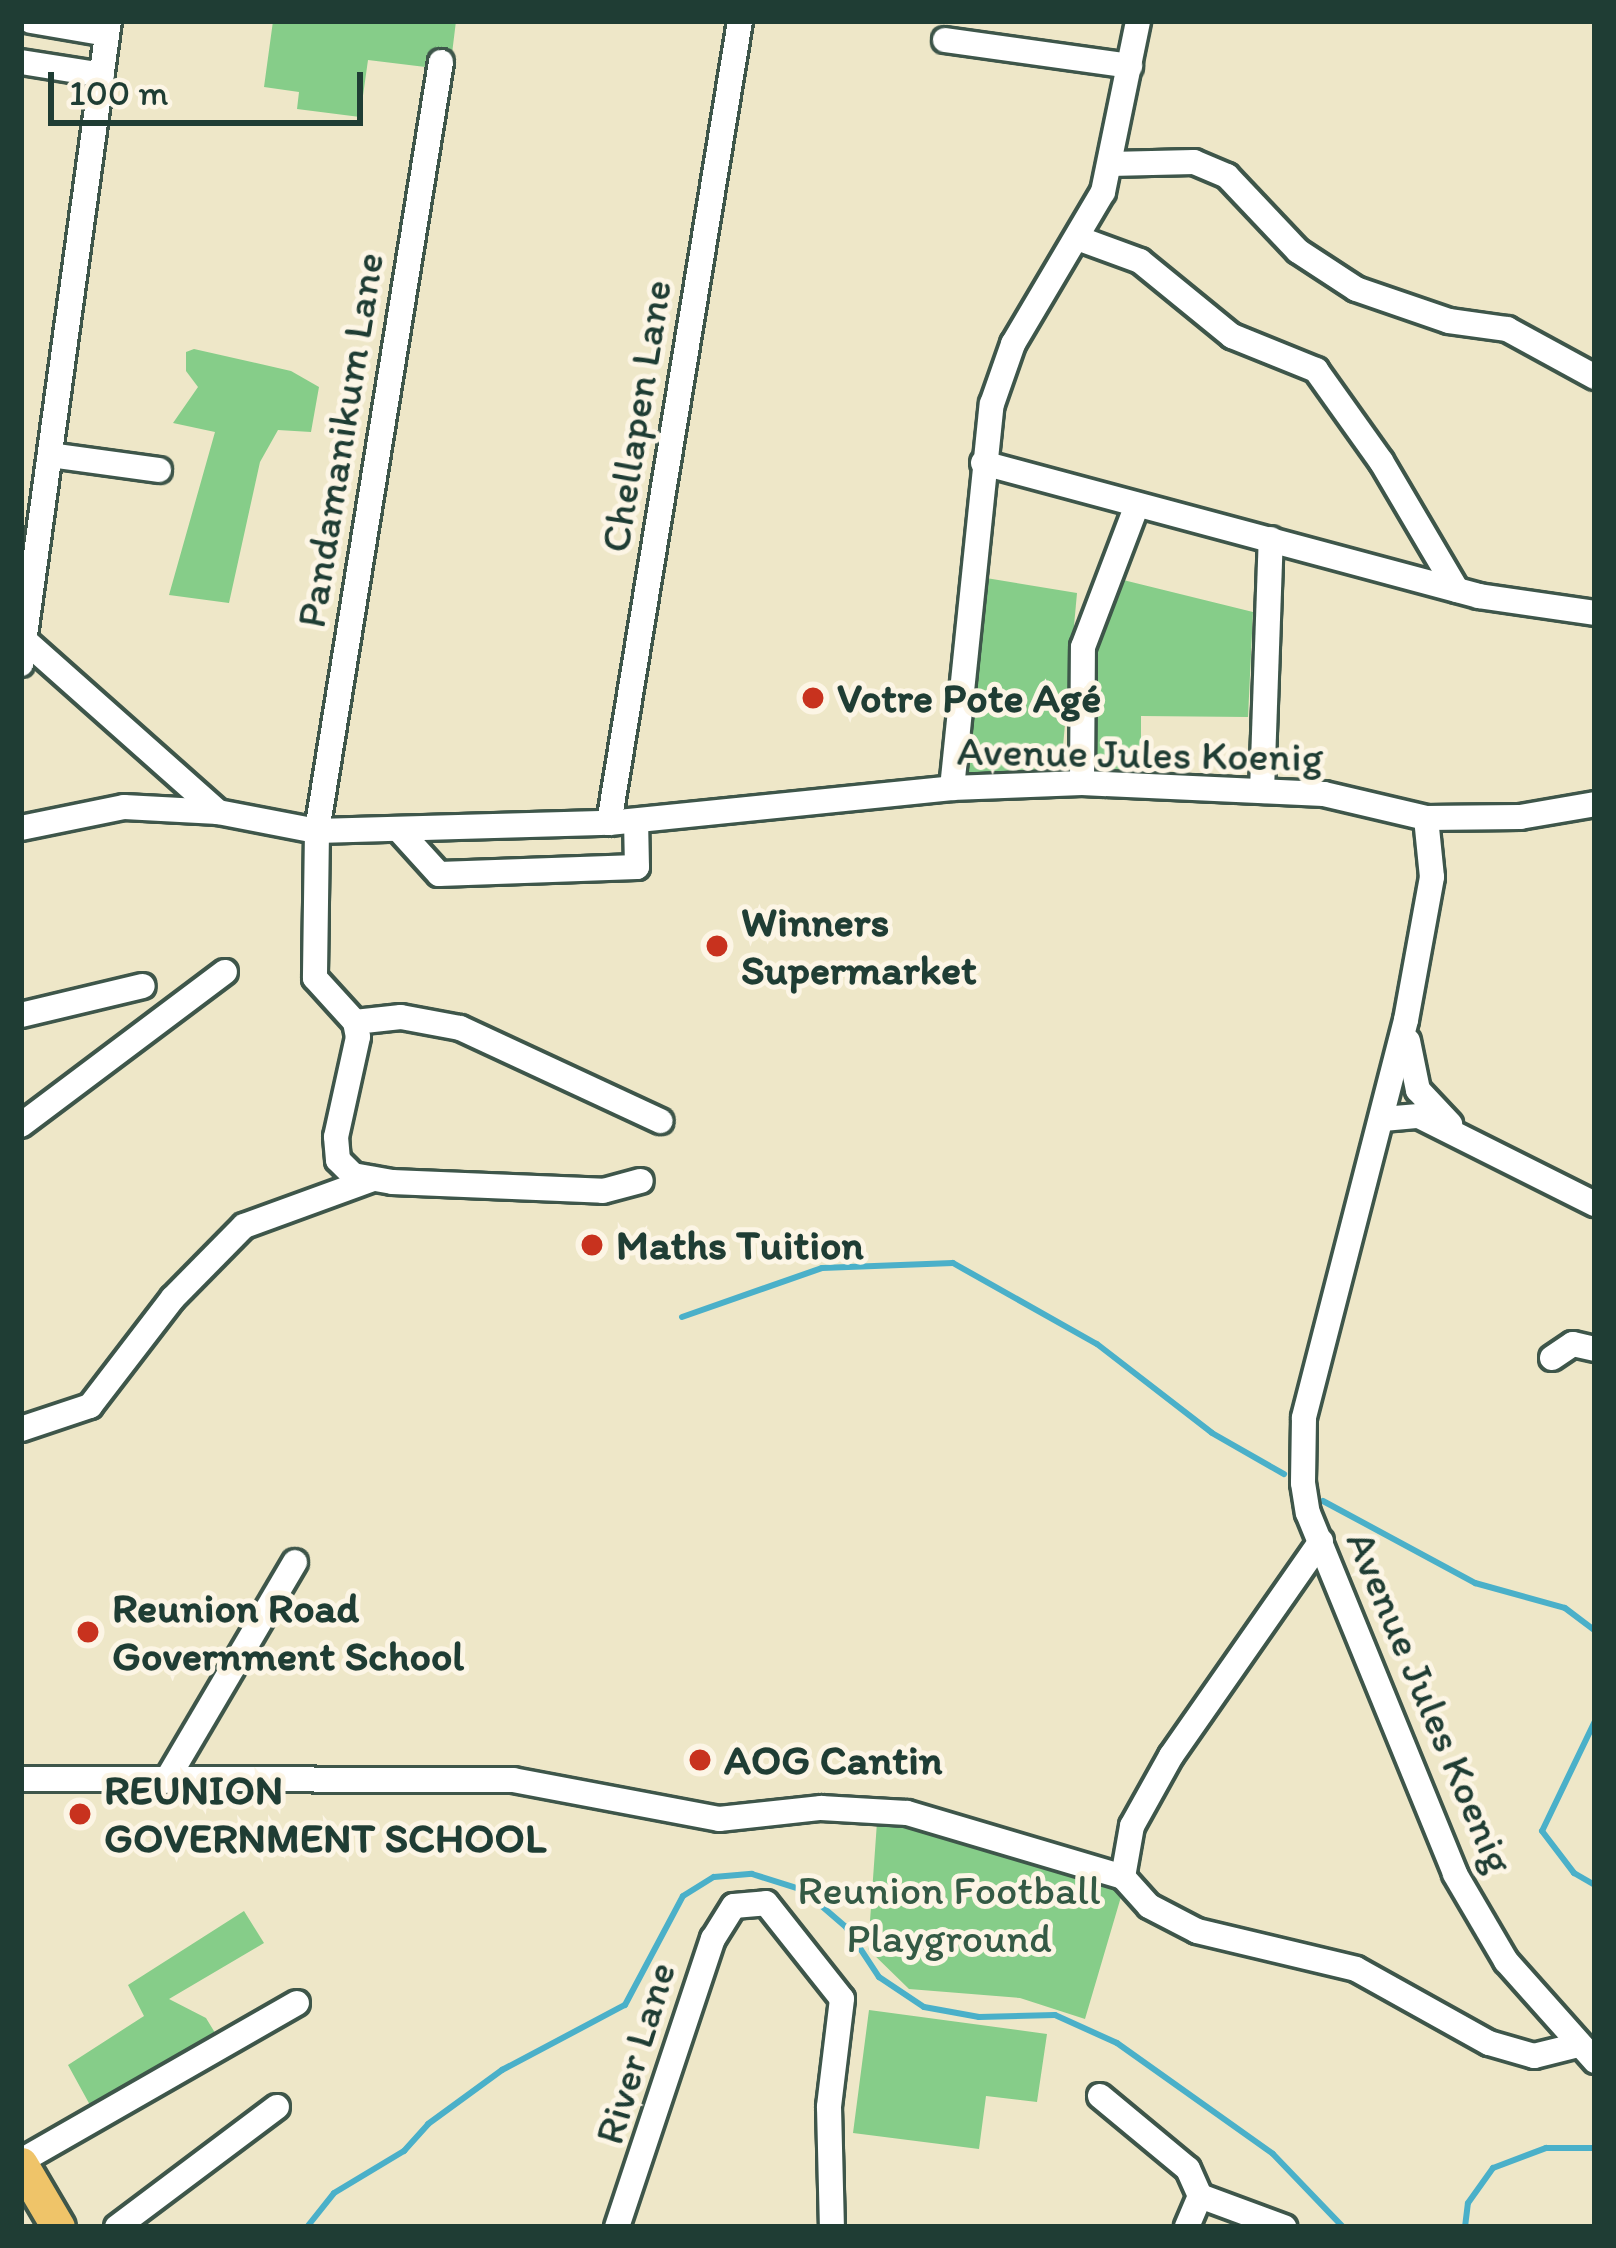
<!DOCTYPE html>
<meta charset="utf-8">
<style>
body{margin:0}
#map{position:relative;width:1616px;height:2248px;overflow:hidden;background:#eee7c8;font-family:Itim,sans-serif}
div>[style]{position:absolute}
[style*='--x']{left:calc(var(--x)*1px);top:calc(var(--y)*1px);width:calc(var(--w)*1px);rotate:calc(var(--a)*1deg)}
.green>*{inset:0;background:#86cd89}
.stream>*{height:6px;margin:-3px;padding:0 3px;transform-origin:3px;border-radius:3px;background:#4ab0c9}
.roads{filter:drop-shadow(3px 0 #3e564a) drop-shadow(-3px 0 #3e564a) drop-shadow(0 3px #3e564a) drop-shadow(0 -3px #3e564a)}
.minor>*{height:24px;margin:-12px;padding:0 12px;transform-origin:12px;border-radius:12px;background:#fff}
.major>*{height:33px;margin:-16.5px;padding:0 16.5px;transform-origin:16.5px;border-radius:16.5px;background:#efc469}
.dots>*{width:33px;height:33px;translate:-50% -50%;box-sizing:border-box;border:6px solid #fcf5e5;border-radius:50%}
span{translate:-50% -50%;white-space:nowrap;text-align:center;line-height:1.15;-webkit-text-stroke:10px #fcf5e5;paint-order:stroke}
.street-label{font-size:42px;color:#1f3d34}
.poi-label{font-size:42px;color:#1f3d34;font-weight:700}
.left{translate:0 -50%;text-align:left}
.park-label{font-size:42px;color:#345a45}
.frame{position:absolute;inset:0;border:24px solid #1f3d34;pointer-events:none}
.scale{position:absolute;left:48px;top:72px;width:315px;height:54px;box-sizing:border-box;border:6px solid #1f3d34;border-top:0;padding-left:15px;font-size:36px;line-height:42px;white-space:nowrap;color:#1f3d34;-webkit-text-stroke:9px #fcf5e5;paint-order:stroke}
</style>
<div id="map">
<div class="green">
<i style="clip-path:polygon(273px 21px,456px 21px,450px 70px,368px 60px,360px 117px,297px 109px,299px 92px,264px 87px)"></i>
<i style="clip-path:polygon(194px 349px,291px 371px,319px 387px,311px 432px,278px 430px,260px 462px,229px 603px,169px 595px,215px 432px,173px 423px,198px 387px,186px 371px,186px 352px)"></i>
<i style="clip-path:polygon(1107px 576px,1253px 612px,1248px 717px,1141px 716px,1141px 770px,1089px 771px,1093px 660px)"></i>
<i style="clip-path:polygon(980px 577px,1077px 593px,1061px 768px,959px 776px)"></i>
<i style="clip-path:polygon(906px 1821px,1100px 1873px,1123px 1890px,1085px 2019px,1020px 1998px,909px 1989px,868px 1949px,877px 1822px)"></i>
<i style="clip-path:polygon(244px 1911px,264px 1943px,169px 1999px,206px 2018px,220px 2041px,96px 2116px,68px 2065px,144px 2016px,128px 1985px)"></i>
<i style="clip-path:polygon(869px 2010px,1047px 2034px,1037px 2102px,986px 2096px,979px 2149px,853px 2133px)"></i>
</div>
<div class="stream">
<i style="--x:682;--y:1317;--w:148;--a:-19.3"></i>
<i style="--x:822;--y:1268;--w:131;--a:-2.2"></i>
<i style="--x:953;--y:1263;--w:165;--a:29.4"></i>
<i style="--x:1097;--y:1344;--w:145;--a:37.7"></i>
<i style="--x:1212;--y:1433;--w:83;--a:29.7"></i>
<i style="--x:1323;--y:1501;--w:173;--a:28.3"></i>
<i style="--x:1475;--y:1583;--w:93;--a:15.5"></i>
<i style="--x:1565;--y:1608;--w:38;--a:37"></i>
<i style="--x:1595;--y:1721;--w:122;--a:115.7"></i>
<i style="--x:1542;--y:1831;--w:53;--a:52.7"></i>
<i style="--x:1574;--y:1873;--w:24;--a:30"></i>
<i style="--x:307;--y:2227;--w:43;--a:-51.5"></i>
<i style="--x:334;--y:2193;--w:82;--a:-31"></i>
<i style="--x:404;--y:2151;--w:36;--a:-48"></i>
<i style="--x:428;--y:2124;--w:92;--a:-36.1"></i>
<i style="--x:502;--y:2070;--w:139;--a:-27.9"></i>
<i style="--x:625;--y:2005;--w:123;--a:-62"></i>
<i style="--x:683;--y:1896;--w:36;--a:-32"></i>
<i style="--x:714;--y:1877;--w:38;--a:-5"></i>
<i style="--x:752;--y:1874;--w:53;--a:17.4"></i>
<i style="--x:803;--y:1890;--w:57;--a:40.7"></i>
<i style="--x:846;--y:1927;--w:60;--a:56.6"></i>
<i style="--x:879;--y:1977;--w:54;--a:33.7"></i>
<i style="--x:924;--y:2007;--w:56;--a:10.3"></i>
<i style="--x:979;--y:2017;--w:76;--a:-1.5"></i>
<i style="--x:1055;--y:2015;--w:68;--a:24.3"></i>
<i style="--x:1117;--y:2043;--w:191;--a:35.4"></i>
<i style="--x:1273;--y:2154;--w:101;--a:46.2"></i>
<i style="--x:1465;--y:2227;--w:24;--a:-83"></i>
<i style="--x:1468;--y:2203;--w:43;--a:-54.5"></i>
<i style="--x:1493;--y:2168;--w:57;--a:-20.7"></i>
<i style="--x:1546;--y:2148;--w:49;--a:0"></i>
</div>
<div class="roads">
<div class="minor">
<i style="--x:31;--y:21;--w:77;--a:9.7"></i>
<i style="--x:945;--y:40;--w:187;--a:8"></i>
<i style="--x:21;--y:62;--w:82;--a:9.1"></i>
<i style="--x:441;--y:62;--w:779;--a:99.16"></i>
<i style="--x:317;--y:831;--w:147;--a:90.8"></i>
<i style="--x:315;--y:978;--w:59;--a:47.7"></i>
<i style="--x:355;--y:1022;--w:15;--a:79"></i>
<i style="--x:358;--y:1037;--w:102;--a:102.4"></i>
<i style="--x:336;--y:1137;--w:23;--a:85"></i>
<i style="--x:338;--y:1160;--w:21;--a:45"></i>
<i style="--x:353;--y:1175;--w:40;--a:10"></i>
<i style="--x:392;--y:1182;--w:211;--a:2.4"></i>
<i style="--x:603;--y:1191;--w:39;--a:-15"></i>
<i style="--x:1110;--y:164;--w:84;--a:-1.4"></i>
<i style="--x:1194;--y:162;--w:36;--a:23"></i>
<i style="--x:1227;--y:176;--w:103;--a:46.6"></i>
<i style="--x:1298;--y:251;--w:69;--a:33.2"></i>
<i style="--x:1356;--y:289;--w:98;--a:19"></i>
<i style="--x:1449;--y:321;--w:59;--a:7.9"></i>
<i style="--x:1507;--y:329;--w:100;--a:28.6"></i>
<i style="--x:1080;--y:239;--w:64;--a:20.1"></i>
<i style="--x:1140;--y:261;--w:119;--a:39.2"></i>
<i style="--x:1232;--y:336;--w:91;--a:22"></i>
<i style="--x:1316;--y:370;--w:112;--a:54.5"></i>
<i style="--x:1381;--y:461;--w:150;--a:59.5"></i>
<i style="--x:50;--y:455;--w:110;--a:7.8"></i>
<i style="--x:983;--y:463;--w:514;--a:15.01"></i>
<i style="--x:1479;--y:596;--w:117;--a:8.3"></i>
<i style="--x:21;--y:637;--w:264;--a:41.6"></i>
<i style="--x:21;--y:664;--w:649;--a:-82.21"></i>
<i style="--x:1082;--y:783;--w:136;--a:-89.6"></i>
<i style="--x:1083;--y:647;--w:152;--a:-69.2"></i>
<i style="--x:952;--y:788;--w:386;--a:-84.1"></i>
<i style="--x:992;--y:404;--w:64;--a:-70.7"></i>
<i style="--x:1013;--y:344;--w:177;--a:-59.4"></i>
<i style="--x:1103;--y:192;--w:175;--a:-78.4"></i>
<i style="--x:1262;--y:791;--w:252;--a:-88"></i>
<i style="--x:1426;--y:818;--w:94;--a:-0.6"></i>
<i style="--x:1520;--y:817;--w:76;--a:-9.8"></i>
<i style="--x:609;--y:823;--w:813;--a:-80.72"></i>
<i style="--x:21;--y:828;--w:105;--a:-11.5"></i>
<i style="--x:124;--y:807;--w:94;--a:3"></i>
<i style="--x:218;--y:812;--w:101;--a:10.9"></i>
<i style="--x:317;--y:831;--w:292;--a:-1.6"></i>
<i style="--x:609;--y:823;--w:345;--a:-5.8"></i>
<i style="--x:952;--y:788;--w:130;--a:-2.2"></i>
<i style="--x:1082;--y:783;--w:242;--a:2.6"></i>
<i style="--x:1324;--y:794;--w:105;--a:13.2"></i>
<i style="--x:1426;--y:818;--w:59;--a:84.2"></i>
<i style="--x:1432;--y:877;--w:145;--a:100.3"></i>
<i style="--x:1406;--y:1020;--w:411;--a:104.4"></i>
<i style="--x:1304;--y:1418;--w:65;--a:90.9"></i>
<i style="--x:1303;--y:1483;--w:30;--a:81"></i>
<i style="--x:1308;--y:1513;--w:390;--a:67.8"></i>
<i style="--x:1455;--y:1874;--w:101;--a:59.6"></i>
<i style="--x:1506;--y:1961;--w:134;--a:48.3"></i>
<i style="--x:398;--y:829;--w:61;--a:47.7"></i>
<i style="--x:439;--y:874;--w:198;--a:-2"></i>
<i style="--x:637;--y:867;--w:46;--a:-91.2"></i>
<i style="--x:21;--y:1015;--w:125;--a:-13.4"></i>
<i style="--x:355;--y:1022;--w:46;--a:-6.2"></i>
<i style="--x:401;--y:1017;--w:60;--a:10.6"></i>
<i style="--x:460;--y:1028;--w:221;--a:24.9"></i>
<i style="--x:1408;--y:1041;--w:50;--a:78.5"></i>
<i style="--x:1418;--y:1090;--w:47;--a:46.7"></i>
<i style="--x:1383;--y:1119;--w:36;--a:-5"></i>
<i style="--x:1419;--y:1116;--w:197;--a:26.6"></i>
<i style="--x:21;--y:1125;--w:255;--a:-36.9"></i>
<i style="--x:1552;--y:1358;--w:25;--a:-34"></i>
<i style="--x:1573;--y:1344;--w:23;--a:13"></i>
<i style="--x:21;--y:1429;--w:73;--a:-18.4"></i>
<i style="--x:90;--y:1406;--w:136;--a:-52.5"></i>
<i style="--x:173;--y:1298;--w:101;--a:-45.4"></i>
<i style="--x:244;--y:1226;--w:137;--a:-20"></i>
<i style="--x:1321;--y:1541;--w:262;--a:124.9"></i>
<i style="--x:1171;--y:1756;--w:80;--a:119.1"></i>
<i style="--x:1132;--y:1826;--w:52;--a:100"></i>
<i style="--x:1123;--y:1877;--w:39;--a:48"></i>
<i style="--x:1149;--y:1906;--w:54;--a:27.5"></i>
<i style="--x:1197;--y:1931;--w:163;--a:13.4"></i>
<i style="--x:1356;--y:1969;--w:152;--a:29.1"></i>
<i style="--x:1489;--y:2043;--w:47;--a:16.1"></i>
<i style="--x:1534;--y:2056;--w:41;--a:-14"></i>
<i style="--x:21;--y:1779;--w:492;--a:0.1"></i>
<i style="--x:513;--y:1780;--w:210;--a:10.7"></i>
<i style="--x:719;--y:1819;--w:103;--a:-6.2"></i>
<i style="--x:821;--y:1808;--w:86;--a:3.3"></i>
<i style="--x:907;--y:1813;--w:225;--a:16.5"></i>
<i style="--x:166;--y:1781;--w:254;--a:-59.5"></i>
<i style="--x:1100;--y:2096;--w:114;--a:39.7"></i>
<i style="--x:1188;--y:2169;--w:30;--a:66"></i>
<i style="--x:1200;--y:2196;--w:34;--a:113"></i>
<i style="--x:21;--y:2161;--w:318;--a:-29.8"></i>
<i style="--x:1200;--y:2196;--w:90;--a:20.3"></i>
<i style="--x:117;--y:2227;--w:200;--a:-36.9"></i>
<i style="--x:617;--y:2227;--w:304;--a:-71.6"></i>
<i style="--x:713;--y:1939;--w:39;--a:-58"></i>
<i style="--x:734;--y:1906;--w:32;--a:-5"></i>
<i style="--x:766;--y:1903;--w:122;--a:51.6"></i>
<i style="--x:842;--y:1999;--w:109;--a:96.9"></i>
<i style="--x:829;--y:2107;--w:120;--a:88.6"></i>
</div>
<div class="major">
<i style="--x:21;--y:2164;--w:73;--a:59.6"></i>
</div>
</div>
<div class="dots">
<i style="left:813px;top:698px;background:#c8321e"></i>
<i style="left:717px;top:946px;background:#c8321e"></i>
<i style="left:592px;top:1245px;background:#c8321e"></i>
<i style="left:88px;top:1632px;background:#c8321e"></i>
<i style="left:700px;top:1760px;background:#c8321e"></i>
<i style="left:80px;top:1814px;background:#c8321e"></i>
</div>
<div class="street-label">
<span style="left:636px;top:416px;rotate:-81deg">Chellapen Lane</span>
<span style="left:340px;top:440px;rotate:-81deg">Pandamanikum Lane</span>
<span style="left:1140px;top:754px;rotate:1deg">Avenue Jules Koenig</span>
<span style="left:1430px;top:1702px;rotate:67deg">Avenue Jules Koenig</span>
<span style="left:635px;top:2053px;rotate:-73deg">River Lane</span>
</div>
<div class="poi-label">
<span class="left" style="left:837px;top:698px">Votre Pote Agé</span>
<span class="left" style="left:741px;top:946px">Winners<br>Supermarket</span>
<span class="left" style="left:616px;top:1245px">Maths Tuition</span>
<span class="left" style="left:112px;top:1632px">Reunion Road<br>Government School</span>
<span class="left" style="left:724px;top:1760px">AOG Cantin</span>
<span class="left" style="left:104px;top:1814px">REUNION<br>GOVERNMENT SCHOOL</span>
</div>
<div class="park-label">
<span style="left:949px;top:1914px">Reunion Football<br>Playground</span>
</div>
<div class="frame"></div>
<div class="scale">100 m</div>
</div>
